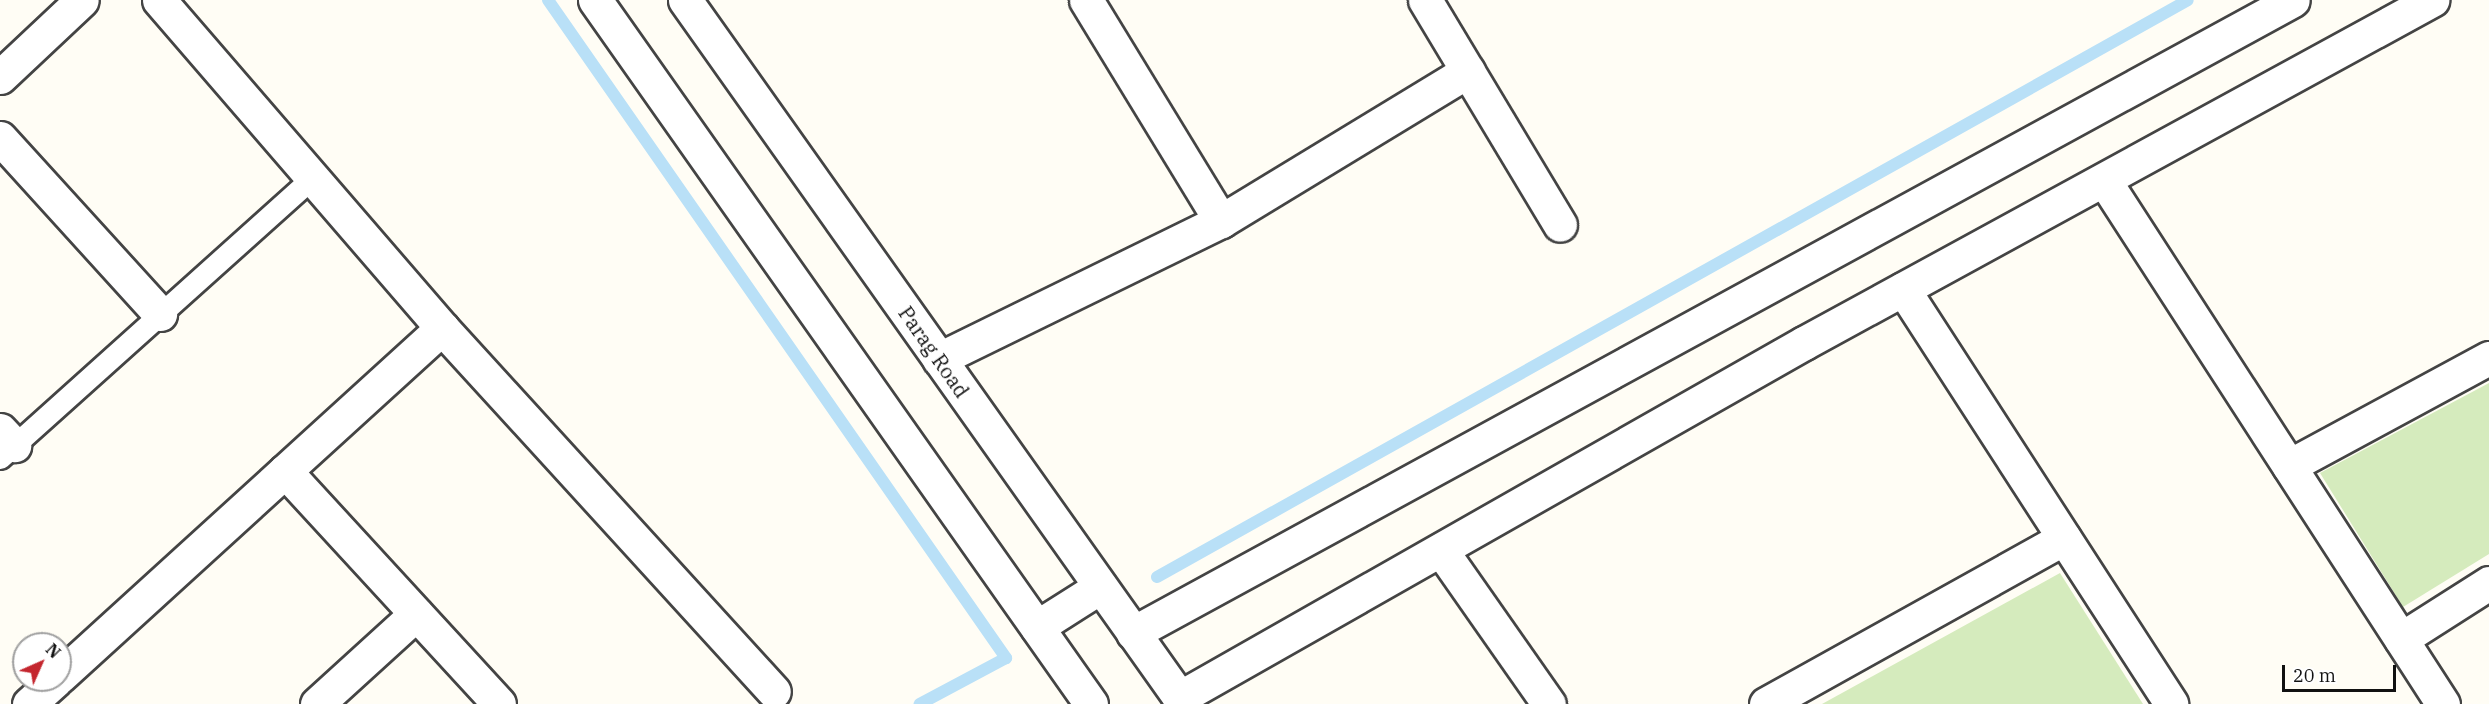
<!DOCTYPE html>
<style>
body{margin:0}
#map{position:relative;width:2489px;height:704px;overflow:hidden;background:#fffdf5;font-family:"IBM Plex Serif",serif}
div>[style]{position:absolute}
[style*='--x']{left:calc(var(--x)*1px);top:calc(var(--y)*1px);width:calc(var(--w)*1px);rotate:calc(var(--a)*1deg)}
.green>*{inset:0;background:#d5ebbd}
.stream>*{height:12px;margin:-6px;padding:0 6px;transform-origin:6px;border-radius:6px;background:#b9e0f7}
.roads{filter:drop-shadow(2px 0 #444) drop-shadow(-2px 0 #444) drop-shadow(0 2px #444) drop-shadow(0 -2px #444)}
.service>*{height:21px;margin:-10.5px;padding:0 10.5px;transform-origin:10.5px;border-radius:10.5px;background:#fff}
.minor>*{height:33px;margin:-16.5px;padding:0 16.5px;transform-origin:16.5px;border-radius:16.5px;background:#fff}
.tertiary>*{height:33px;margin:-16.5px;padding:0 16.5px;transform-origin:16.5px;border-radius:16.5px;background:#fff}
span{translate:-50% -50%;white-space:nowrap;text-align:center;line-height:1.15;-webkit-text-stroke:6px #fff;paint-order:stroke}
.street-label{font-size:20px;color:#111}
.north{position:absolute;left:12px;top:632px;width:60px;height:60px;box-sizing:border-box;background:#fff;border:2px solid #a0a0a0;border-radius:50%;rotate:45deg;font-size:16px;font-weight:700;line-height:24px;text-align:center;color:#111}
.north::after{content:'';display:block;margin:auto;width:21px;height:27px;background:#c4262e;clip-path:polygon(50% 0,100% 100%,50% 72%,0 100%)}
.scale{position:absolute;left:2282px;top:665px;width:114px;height:27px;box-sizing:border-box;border:3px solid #111;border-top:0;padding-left:8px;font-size:18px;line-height:21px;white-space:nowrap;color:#111;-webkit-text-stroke:4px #fff;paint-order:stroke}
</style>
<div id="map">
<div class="green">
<i style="clip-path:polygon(2489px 383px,2489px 554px,2403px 607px,2320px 473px)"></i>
<i style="clip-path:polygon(2060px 573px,2143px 704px,1822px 704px)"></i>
</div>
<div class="stream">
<i style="--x:548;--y:0;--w:802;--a:55.16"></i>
<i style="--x:1006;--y:658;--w:98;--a:151.9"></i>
<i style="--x:1157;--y:577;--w:1181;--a:-29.23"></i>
</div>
<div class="roads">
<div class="service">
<i style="--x:0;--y:458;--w:419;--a:-41.9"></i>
</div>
<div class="minor">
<i style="--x:159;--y:0;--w:433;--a:49.2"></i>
<i style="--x:442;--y:328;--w:492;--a:47.6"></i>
<i style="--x:1086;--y:0;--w:259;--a:58.6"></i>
<i style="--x:1425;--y:0;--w:262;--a:59"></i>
<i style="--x:0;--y:77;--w:112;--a:-43.2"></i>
<i style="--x:0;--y:138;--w:238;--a:47.7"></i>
<i style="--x:2104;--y:180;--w:624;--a:57.1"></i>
<i style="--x:1903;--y:289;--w:494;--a:57.1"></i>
<i style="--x:939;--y:359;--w:314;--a:-26.1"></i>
<i style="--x:1221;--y:221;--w:289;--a:-31.3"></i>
<i style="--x:0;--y:430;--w:21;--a:47"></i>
<i style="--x:2289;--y:466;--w:227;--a:-28.4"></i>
<i style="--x:285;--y:471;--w:316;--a:47.4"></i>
<i style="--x:1441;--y:550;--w:188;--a:55"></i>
<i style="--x:2401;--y:639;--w:104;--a:-32.5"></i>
<i style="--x:60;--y:676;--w:517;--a:-42.33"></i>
<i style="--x:29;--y:704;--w:36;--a:-42"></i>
<i style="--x:317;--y:704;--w:134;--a:-42.3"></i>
<i style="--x:1766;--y:704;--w:341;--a:-29.1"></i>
</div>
<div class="tertiary">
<i style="--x:595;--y:0;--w:861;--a:54.83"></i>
<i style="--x:685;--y:0;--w:863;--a:54.67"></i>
<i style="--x:1037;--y:627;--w:75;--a:-32.4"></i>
<i style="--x:1133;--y:633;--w:1321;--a:-28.62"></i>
<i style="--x:1179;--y:698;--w:719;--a:-29.6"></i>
<i style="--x:1804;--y:343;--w:716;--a:-28.64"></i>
</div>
</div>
<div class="street-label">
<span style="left:934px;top:352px;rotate:55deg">Parag Road</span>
</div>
<div class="north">N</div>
<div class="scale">20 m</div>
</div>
